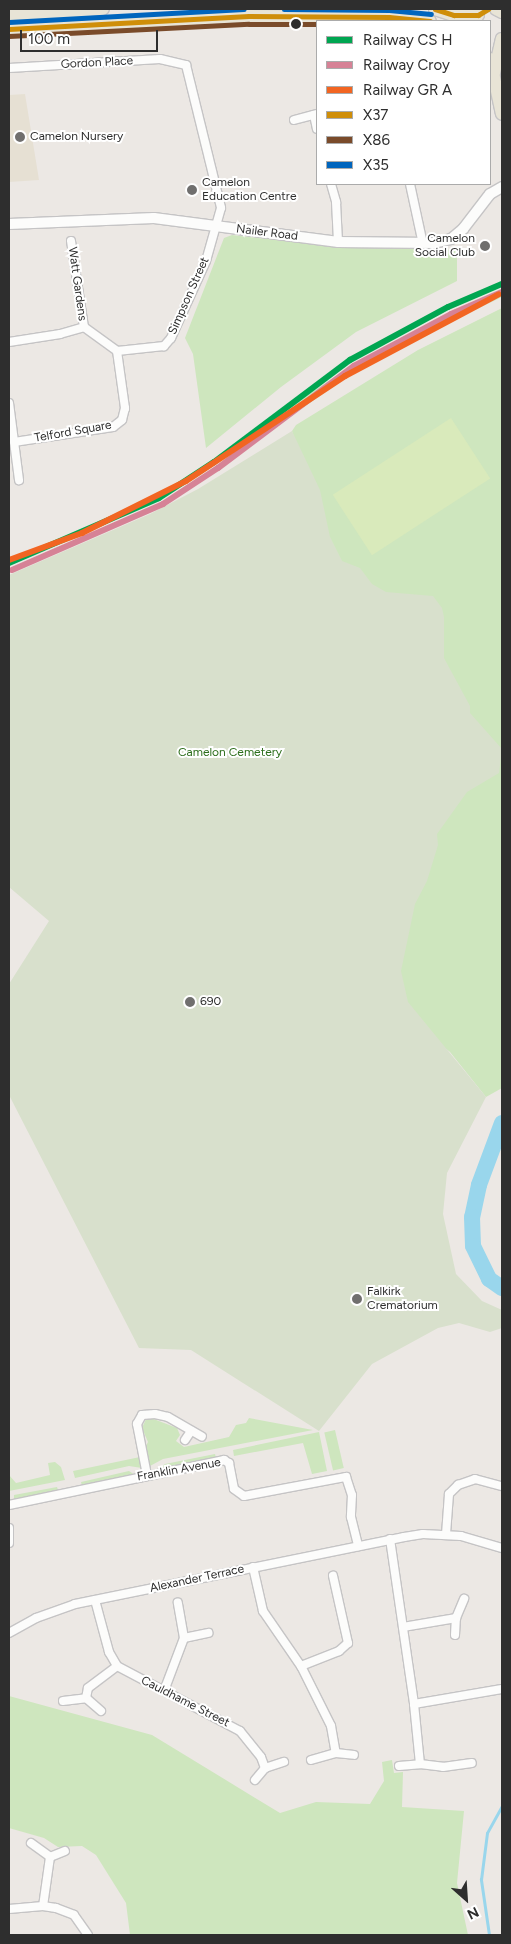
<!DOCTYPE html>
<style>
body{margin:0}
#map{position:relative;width:511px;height:1944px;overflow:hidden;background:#ece8e4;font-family:Figtree,sans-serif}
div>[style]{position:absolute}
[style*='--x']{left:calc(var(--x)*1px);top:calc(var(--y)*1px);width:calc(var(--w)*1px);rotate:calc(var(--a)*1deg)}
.education>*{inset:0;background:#e6e0d3}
.green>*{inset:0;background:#cee6be;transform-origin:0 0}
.cemetery>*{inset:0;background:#d8e0cc}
.pitch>*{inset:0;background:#d9eabb;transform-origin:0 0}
.stream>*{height:2.5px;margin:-1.25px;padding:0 1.25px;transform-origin:1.25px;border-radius:1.25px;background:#99d6ec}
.river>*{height:16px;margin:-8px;padding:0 8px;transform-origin:8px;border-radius:8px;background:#99d6ec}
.roads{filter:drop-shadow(1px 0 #c5c4c5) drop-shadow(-1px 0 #c5c4c5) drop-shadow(0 1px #c5c4c5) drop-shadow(0 -1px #c5c4c5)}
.minor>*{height:8px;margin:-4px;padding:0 4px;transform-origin:4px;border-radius:4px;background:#fcfcfb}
.tertiary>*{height:10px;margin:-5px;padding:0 5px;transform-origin:5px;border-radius:5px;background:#fcfcfb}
.primary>*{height:12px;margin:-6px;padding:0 6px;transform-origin:6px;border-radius:6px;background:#e8e4d6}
.bus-1>*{height:5px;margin:-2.5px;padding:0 2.5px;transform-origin:2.5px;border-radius:2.5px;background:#cf8e09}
.bus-2>*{height:5px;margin:-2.5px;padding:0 2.5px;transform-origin:2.5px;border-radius:2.5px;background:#7a4b2a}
.bus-3>*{height:5px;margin:-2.5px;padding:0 2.5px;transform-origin:2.5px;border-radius:2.5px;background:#0065bd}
.rail-1>*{height:6px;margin:-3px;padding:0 3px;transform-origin:3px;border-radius:3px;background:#00a651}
.rail-2>*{height:6px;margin:-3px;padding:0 3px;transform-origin:3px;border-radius:3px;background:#d68296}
.rail-3>*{height:6px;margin:-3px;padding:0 3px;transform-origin:3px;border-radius:3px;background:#f26522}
.dots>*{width:14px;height:14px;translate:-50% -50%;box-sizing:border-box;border:2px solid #fff;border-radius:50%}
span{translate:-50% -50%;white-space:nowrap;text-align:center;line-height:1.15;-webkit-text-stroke:4px #fff;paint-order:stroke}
.street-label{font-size:12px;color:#2e2e2e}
.poi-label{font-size:12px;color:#2e2e2e}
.left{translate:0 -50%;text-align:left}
.right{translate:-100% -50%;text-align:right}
.park-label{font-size:12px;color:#2c6e1b}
.frame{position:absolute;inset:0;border:10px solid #2e2e2e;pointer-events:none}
.legend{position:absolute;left:316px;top:20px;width:175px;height:165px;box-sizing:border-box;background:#fff;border:1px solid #ababab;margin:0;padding:6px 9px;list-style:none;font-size:15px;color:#2e2e2e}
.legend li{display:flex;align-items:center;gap:10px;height:25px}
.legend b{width:25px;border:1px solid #ababab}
.north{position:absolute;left:441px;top:1874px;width:50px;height:50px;-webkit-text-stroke:4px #fff;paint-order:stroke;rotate:154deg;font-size:14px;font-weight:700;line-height:20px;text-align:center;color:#2e2e2e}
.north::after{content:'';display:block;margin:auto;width:18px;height:22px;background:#2e2e2e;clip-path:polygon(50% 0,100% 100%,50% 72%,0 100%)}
.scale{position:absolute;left:20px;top:30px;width:138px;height:22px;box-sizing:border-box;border:2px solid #2e2e2e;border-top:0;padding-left:6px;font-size:15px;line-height:18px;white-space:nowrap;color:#2e2e2e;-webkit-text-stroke:4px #fff;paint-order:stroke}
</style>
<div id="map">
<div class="education">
<i style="clip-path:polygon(25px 94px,39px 180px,9px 182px,9px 95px)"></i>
</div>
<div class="green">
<i style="clip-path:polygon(232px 235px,337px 247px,457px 250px,457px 281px,356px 332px,281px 387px,206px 448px,193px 354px,185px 338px,224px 238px)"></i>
<i style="clip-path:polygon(502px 291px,502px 297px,414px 339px,352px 374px,227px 460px,306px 396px,346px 369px,454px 310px)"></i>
<i style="clip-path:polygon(502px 308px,502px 1088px,486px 1097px,450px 1052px,405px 1016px,346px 599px,292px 431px,296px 425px,418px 350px)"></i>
<i style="clip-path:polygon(151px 1418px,177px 1428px,180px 1435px,176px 1441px,184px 1447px,229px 1437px,236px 1425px,246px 1423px,249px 1418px,313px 1430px,163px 1459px,150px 1466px,146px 1446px,148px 1442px,142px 1428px,146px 1419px)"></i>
<i style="left:335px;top:1430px;width:39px;height:11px;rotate:77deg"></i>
<i style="clip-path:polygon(319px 1432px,327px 1471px,312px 1474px,303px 1443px,234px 1456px,233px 1450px)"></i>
<i style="clip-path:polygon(215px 1454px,216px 1458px,159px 1469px,165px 1464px)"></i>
<i style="clip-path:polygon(140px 1457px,142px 1468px,129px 1466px,75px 1478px,73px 1471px)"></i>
<i style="clip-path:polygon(55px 1462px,61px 1467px,65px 1480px,9px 1491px,9px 1475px,16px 1483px,50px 1475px,48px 1463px)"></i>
<i style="clip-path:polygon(129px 1471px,135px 1475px,82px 1486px,81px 1482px)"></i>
<i style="clip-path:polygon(57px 1487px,58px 1490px,14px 1499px,14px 1495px)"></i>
<i style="clip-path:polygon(9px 1696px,152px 1735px,280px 1813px,316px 1802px,370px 1804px,384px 1781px,382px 1762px,392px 1760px,394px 1773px,403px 1772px,402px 1807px,464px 1811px,457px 1883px,468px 1935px,130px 1935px,126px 1903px,96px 1855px,82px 1846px,58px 1847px,44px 1838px,9px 1828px)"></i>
</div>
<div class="cemetery">
<i style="clip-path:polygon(292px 431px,320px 490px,330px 537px,342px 561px,360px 568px,372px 584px,386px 592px,433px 596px,442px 608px,444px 617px,444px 658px,470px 706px,470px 713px,502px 749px,499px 773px,467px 792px,437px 834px,438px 845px,427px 881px,415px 904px,401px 971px,408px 1002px,486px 1097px,447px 1173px,443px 1214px,456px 1274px,482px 1301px,502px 1310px,502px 1328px,490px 1332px,459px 1323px,438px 1328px,372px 1364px,319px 1431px,191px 1350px,139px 1348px,9px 1095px,9px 984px,49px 921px,9px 887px,9px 575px,150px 514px,198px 489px)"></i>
</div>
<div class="pitch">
<i style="left:451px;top:418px;width:72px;height:141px;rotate:57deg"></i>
</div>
<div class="stream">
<i style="--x:489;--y:1935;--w:56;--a:-98.3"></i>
<i style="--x:481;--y:1880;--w:47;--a:-82.7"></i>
<i style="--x:487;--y:1833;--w:31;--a:-61"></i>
</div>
<div class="river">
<i style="--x:502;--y:1123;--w:66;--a:110.4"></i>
<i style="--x:479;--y:1185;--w:33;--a:102"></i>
<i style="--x:472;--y:1217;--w:29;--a:88"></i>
<i style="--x:473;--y:1246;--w:37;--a:64"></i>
<i style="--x:489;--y:1279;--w:16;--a:35"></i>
</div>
<div class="roads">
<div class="minor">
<i style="--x:9;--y:68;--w:151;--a:-3.4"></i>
<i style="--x:160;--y:59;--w:27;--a:13"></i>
<i style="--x:186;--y:65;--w:147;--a:76.2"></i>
<i style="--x:221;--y:208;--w:55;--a:105.8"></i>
<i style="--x:206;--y:261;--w:85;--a:114.4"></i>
<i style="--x:171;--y:338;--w:11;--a:131"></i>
<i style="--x:164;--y:346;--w:47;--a:173.9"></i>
<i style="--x:314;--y:115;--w:14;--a:78"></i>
<i style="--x:294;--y:120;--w:24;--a:-15"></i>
<i style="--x:331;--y:184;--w:19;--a:74"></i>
<i style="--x:336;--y:202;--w:40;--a:87.1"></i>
<i style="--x:410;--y:184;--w:61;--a:77.8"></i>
<i style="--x:71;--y:241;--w:87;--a:81.4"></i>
<i style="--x:9;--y:342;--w:52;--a:-8.9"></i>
<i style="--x:60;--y:334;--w:25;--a:-16"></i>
<i style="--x:84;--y:327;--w:41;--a:36"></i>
<i style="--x:117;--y:351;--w:58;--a:82"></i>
<i style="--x:125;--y:408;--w:12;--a:104"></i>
<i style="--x:122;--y:420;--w:11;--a:142"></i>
<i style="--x:113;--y:427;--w:100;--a:171.4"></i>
<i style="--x:9;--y:403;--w:78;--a:82.6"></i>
<i style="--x:185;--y:1440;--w:11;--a:-56"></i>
<i style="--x:147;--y:1475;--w:52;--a:-101.1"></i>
<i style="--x:137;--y:1424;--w:10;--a:-61"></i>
<i style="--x:142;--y:1415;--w:13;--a:-4"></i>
<i style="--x:155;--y:1414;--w:13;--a:13"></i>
<i style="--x:168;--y:1417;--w:39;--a:30"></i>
<i style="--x:9;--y:1505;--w:220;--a:-11.8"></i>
<i style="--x:224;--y:1460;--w:6;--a:31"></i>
<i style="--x:229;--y:1463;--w:26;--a:79"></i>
<i style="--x:234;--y:1489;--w:12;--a:35"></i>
<i style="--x:244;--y:1496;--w:104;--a:-10.6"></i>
<i style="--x:346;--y:1477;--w:19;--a:72"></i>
<i style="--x:352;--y:1495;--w:22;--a:93"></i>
<i style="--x:351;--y:1517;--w:30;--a:76"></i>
<i style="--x:9;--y:1528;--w:15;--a:90"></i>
<i style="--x:446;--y:1534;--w:40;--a:-85.7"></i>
<i style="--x:449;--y:1494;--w:13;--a:-45"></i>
<i style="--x:458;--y:1485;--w:18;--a:-19"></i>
<i style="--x:475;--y:1479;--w:28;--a:15"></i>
<i style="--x:390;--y:1539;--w:167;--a:81.7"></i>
<i style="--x:414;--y:1704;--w:60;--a:84.3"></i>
<i style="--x:420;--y:1764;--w:23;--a:7"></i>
<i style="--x:443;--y:1767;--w:29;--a:-8"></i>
<i style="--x:253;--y:1567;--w:45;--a:77.2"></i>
<i style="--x:263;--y:1611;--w:67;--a:55.4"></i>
<i style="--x:301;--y:1666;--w:67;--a:63.4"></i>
<i style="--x:331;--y:1726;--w:27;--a:80"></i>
<i style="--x:336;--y:1753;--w:18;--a:6"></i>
<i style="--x:95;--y:1600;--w:54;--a:74.9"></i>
<i style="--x:109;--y:1652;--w:16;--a:60"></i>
<i style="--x:117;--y:1666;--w:139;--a:27.9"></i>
<i style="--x:240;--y:1731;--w:33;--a:51"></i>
<i style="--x:261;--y:1757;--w:12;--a:70"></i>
<i style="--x:265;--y:1768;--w:20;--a:-18"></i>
<i style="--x:403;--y:1627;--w:54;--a:-9.6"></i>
<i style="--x:9;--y:1633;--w:31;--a:-29"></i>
<i style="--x:36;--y:1618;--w:41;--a:-19.7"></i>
<i style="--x:75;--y:1604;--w:336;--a:-11.5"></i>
<i style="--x:404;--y:1537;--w:19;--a:-9"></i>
<i style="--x:423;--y:1534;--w:38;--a:3"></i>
<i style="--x:461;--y:1536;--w:43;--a:16.3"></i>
<i style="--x:455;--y:1635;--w:17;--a:-87"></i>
<i style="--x:456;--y:1618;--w:21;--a:-67"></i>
<i style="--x:184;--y:1638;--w:25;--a:-12"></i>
<i style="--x:301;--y:1666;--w:41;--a:-21.5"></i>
<i style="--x:339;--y:1651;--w:12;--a:-42"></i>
<i style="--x:348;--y:1643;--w:69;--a:-102.6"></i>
<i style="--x:164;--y:1691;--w:57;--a:-69.3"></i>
<i style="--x:184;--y:1638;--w:36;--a:-100"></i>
<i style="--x:63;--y:1701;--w:23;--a:-7"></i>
<i style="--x:414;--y:1704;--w:89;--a:-9.7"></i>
<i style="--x:101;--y:1711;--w:20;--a:-139"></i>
<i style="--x:86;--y:1698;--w:10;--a:-79"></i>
<i style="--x:88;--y:1688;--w:36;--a:-37"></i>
<i style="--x:311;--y:1760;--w:26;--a:-16"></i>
<i style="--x:399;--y:1766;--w:21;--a:-5"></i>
<i style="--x:255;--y:1780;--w:16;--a:-50"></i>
<i style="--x:31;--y:1843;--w:24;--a:36"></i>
<i style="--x:50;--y:1857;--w:49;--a:98.1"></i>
<i style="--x:50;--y:1857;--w:16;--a:-22"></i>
<i style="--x:9;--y:1909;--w:34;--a:-5"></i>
<i style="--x:43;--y:1906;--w:13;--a:9"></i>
<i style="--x:56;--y:1908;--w:19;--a:21"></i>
<i style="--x:74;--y:1915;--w:24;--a:55"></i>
</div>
<div class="tertiary">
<i style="--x:9;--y:224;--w:145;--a:-2.4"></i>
<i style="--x:154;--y:218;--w:186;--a:7.4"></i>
<i style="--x:338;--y:242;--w:96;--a:0.6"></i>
<i style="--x:434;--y:243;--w:17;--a:-13"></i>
<i style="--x:451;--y:239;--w:16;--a:-40"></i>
<i style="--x:463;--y:229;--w:44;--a:-52.4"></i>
<i style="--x:490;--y:194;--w:14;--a:-30"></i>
</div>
<div class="primary">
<i style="--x:435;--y:9;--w:20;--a:18"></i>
<i style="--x:454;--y:15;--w:24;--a:0"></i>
<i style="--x:496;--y:9;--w:7;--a:27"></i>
<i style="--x:9;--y:16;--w:94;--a:-4.3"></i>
<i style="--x:9;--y:29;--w:240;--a:-3.1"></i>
<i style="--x:249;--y:16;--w:140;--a:0.4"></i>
<i style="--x:389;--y:17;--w:41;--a:5.6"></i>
<i style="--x:490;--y:59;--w:56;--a:77.7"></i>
<i style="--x:494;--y:73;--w:35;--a:-77"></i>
</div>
</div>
<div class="bus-1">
<i style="--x:435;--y:9;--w:20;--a:18"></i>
<i style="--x:454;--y:15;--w:24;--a:0"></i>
<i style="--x:478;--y:15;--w:12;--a:-31"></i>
<i style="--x:9;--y:29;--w:240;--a:-3.1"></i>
<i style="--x:249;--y:16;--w:140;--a:0.4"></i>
<i style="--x:389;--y:17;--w:41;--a:5.6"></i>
</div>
<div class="bus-2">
<i style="--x:9;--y:36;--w:240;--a:-2.9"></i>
<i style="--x:249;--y:24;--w:68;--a:0"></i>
</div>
<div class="bus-3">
<i style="--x:284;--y:9;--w:105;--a:0.5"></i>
<i style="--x:389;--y:10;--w:42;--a:5.4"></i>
<i style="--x:9;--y:22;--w:235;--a:-3.2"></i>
</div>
<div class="rail-1">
<i style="--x:9;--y:563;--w:163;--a:-23.4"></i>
<i style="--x:159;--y:498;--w:66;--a:-33.2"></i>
<i style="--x:214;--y:462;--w:170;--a:-36.9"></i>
<i style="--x:350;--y:360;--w:111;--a:-28.4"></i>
<i style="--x:448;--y:307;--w:59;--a:-23.1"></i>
</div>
<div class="rail-2">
<i style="--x:12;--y:570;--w:165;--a:-23.6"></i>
<i style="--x:163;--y:504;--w:66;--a:-33.2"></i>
<i style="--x:218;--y:468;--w:170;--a:-36.9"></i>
<i style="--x:354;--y:366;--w:110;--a:-28.2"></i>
<i style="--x:451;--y:314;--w:56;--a:-23.3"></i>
</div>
<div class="rail-3">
<i style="--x:9;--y:560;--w:78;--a:-20.3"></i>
<i style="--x:82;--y:533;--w:116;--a:-26.6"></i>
<i style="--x:186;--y:481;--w:191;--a:-33.4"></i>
<i style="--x:345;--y:376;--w:174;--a:-28"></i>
</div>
<div class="dots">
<i style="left:296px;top:24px;background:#2e2e2e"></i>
<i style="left:20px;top:137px;background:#706f6e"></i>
<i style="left:192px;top:190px;background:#706f6e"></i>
<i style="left:485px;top:246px;background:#706f6e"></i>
<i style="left:190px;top:1002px;background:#706f6e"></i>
<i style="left:357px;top:1299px;background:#706f6e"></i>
</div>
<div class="street-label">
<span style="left:97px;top:63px;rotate:-3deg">Gordon Place</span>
<span style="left:267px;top:233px;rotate:7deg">Nailer Road</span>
<span style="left:77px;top:284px;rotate:82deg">Watt Gardens</span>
<span style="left:189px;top:296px;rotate:-66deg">Simpson Street</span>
<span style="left:73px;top:432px;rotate:-10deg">Telford Square</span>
<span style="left:179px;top:1470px;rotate:-10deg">Franklin Avenue</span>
<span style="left:197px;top:1579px;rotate:-12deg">Alexander Terrace</span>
<span style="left:185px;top:1702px;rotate:27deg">Cauldhame Street</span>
</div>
<div class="poi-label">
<span class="left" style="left:30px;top:137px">Camelon Nursery</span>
<span class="left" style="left:202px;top:190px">Camelon<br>Education Centre</span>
<span class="right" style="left:475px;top:246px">Camelon<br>Social Club</span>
<span class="left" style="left:200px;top:1002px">690</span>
<span class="left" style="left:367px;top:1299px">Falkirk<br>Crematorium</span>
</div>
<div class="park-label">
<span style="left:230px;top:753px">Camelon Cemetery</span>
</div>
<div class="frame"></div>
<ul class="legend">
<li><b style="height:6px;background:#00a651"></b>Railway CS H</li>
<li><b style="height:6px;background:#d68296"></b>Railway Croy</li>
<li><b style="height:6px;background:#f26522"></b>Railway GR A</li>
<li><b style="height:6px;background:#cf8e09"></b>X37</li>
<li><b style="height:6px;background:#7a4b2a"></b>X86</li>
<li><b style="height:6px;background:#0065bd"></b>X35</li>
</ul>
<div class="north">N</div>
<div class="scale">100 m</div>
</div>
